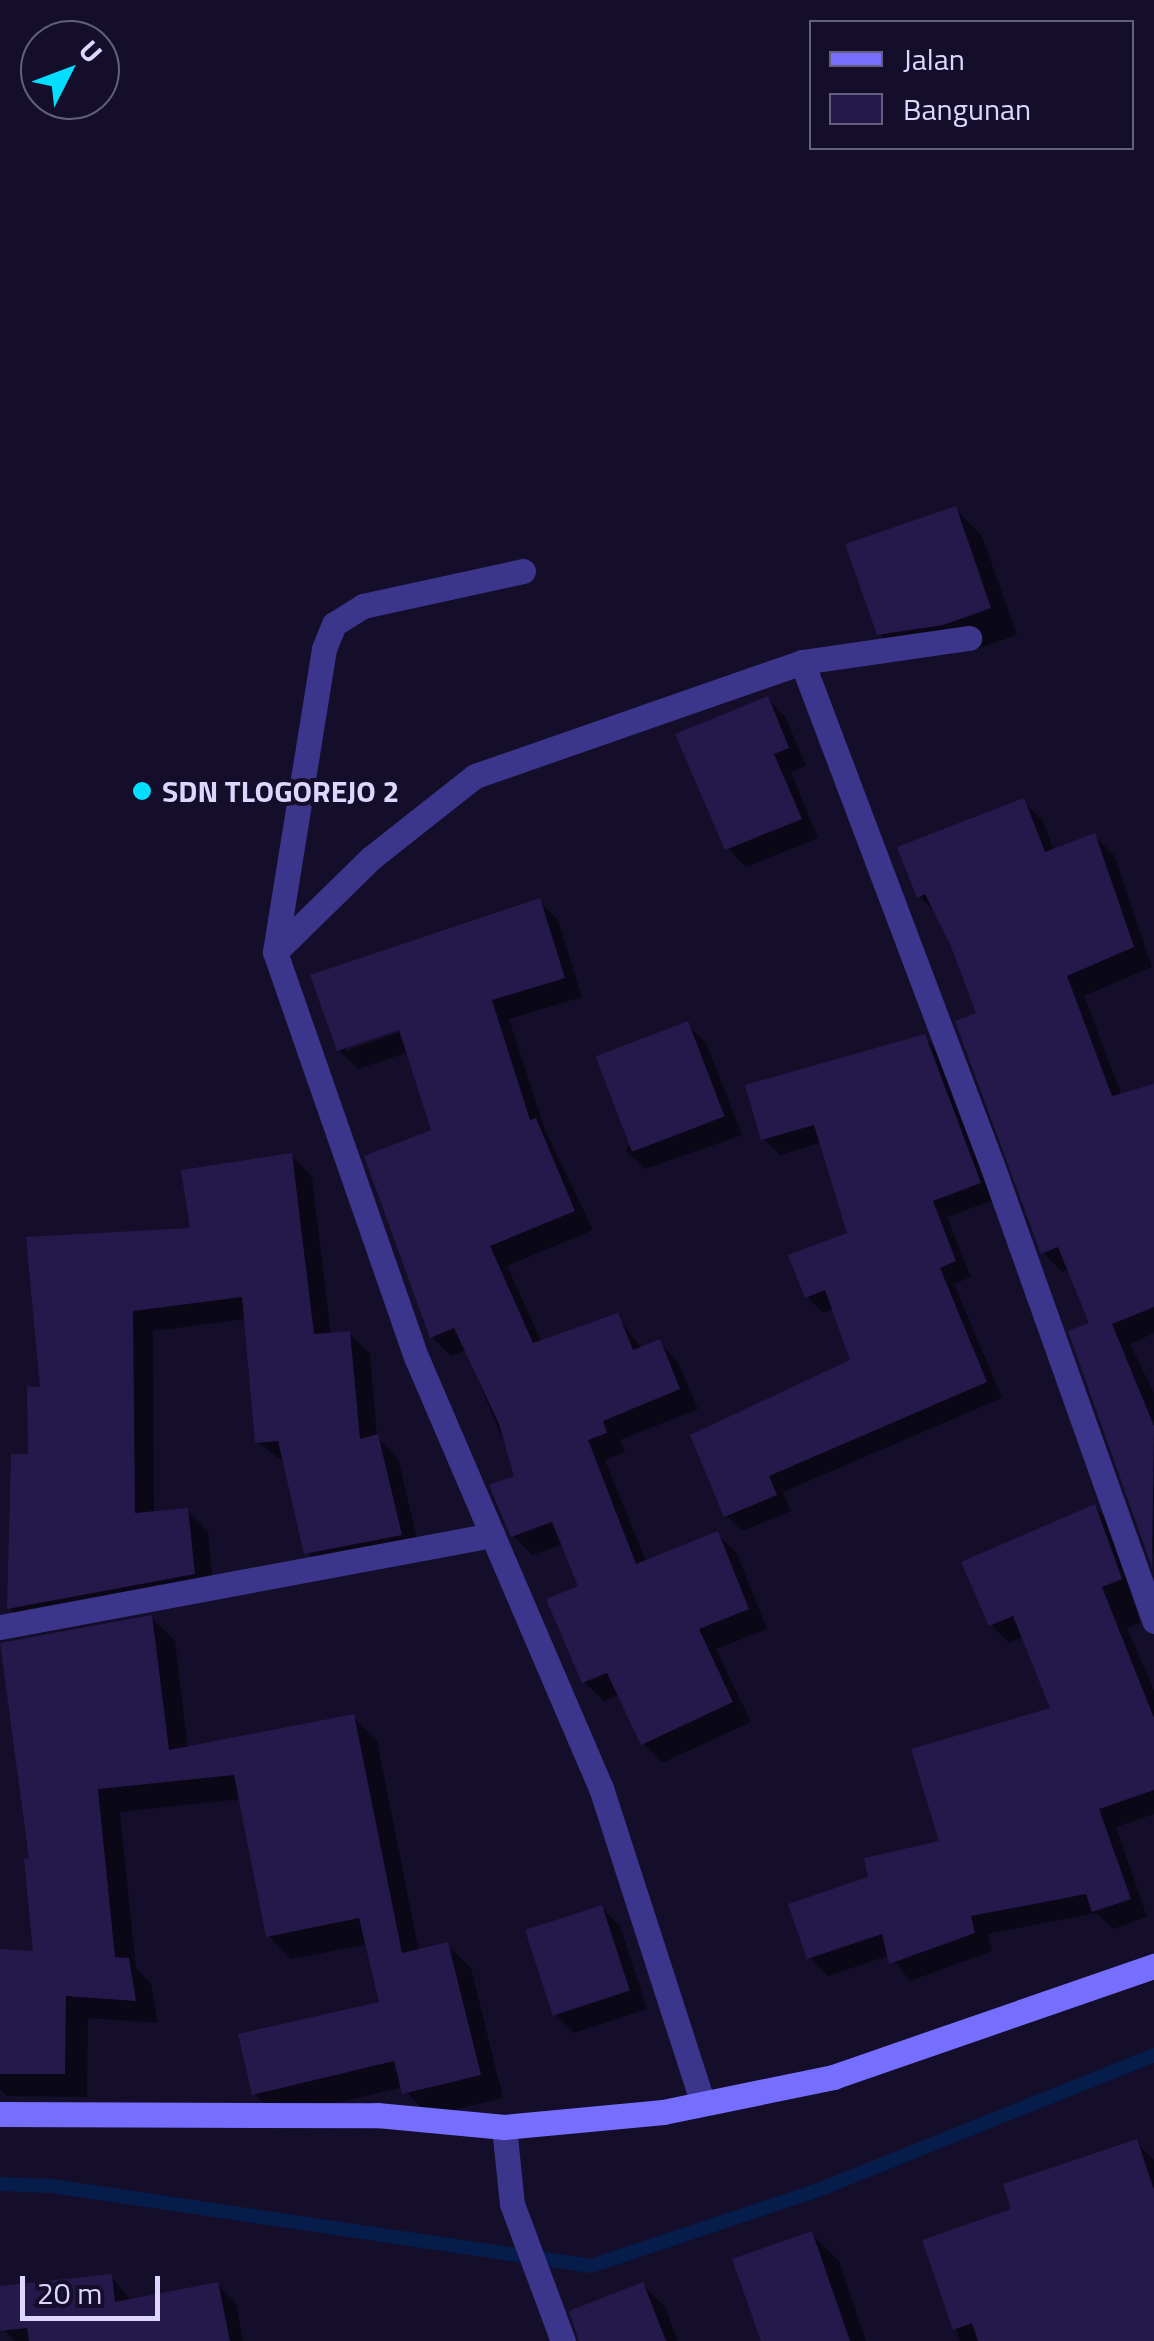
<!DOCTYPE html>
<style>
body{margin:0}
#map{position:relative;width:1154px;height:2341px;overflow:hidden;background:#140e2a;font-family:"Titillium Web",sans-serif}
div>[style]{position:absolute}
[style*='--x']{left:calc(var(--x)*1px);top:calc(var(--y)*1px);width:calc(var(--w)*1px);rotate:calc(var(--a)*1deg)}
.shadow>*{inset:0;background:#0007}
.stream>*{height:14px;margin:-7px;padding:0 7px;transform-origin:7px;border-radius:7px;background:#061d4b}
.building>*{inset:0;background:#25194c;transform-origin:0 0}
.minor>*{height:25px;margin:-12.5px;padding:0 12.5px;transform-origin:12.5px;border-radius:12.5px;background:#3b358c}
.secondary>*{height:25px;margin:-12.5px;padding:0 12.5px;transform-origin:12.5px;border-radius:12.5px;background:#766eff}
.dots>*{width:28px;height:28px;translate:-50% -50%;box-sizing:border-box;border:5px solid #140e2a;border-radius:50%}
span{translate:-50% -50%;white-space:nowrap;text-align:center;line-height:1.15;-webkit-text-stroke:8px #140e2a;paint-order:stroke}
.poi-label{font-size:30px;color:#ddd7ff;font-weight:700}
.left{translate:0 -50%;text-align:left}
.legend{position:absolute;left:809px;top:20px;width:325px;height:130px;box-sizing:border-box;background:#140e2a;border:2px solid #645e7f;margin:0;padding:12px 18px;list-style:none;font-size:30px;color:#ddd7ff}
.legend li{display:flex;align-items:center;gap:20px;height:50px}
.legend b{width:50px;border:2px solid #645e7f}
.north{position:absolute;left:20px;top:20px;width:100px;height:100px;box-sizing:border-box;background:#140e2a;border:2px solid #645e7f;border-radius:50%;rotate:48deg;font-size:28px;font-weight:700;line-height:40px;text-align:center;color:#ddd7ff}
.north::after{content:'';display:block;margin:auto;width:35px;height:45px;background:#03deff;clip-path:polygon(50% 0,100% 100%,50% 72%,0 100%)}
.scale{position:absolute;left:20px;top:2276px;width:140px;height:45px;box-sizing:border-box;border:5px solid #ddd7ff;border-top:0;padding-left:12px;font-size:30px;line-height:35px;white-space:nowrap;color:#ddd7ff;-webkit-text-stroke:8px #140e2a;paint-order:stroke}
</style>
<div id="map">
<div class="shadow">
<i style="clip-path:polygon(955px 509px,982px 536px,1017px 635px,971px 651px,906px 661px,879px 633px)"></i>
<i style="clip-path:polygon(768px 699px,786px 718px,806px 766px,791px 772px,818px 838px,746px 867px,728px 849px)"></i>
<i style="clip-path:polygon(1023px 801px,1043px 821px,1054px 851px,1094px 836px,1114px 855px,1152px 967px,1084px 996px,1122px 1096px,1154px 1086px,1154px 1333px,1130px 1344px,1154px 1393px,1154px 1556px,1092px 1324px,1070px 1269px,1062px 1272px,1043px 1252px,979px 1015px,938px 915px,919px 896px)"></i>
<i style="clip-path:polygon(evenodd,539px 901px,558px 920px,582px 997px,509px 1019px,545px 1130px,593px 1230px,507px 1266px,542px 1343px,617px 1316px,642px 1349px,659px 1342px,678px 1362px,698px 1409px,620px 1440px,625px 1452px,605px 1460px,646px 1562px,718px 1534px,737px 1554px,767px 1629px,716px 1649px,751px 1722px,662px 1763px,643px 1743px,620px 1694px,604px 1701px,584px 1682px,581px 1587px,563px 1544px,532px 1555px,513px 1535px,518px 1477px,466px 1350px,451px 1356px,432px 1337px,435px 1132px,408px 1052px,358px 1069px,339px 1050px,539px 901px,410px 1023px,411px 1028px,346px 1051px,346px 1045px,410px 1023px)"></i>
<i style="clip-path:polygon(687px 1024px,706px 1043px,742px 1135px,645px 1169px,626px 1151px)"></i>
<i style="clip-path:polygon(924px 1037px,941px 1053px,996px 1199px,947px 1217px,971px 1277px,954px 1284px,1002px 1398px,783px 1492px,791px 1511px,742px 1531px,726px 1515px,853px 1362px,834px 1308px,823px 1313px,807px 1297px,850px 1235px,822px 1142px,780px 1155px,764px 1139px)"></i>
<i style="clip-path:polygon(292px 1156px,312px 1177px,331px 1335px,349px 1333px,370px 1354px,377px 1437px,398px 1458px,421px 1556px,328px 1573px,307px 1552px,285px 1463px,257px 1442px,246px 1319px,153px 1331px,154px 1514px,187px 1510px,208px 1531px,214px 1594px,31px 1629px,10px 1608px,43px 1389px,193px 1230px)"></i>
<i style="clip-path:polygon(1095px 1507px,1113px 1525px,1140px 1623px,1127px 1628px,1154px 1691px,1154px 1814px,1116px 1827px,1147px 1917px,1113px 1929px,1096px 1913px,988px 1934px,992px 1951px,910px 1981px,890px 1955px,828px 1976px,810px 1958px,871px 1879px,942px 1843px,1053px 1709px,1024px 1636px,1009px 1643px,991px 1625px)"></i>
<i style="clip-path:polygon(151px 1618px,175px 1641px,188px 1749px,353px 1717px,377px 1740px,419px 1952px,447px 1945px,471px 1968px,503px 2098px,428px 2116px,403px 2087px,278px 2117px,254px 2093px,382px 2004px,368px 1944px,291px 1959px,268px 1935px,241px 1799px,120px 1812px,136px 1968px,151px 1984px,158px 2023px,88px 2018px,87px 2097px,7px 2096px,0 2089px,0 1952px,36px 1954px,32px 1861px,0 1645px)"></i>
<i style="clip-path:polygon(602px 1908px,620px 1926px,647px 2009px,574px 2033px,555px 2014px)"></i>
<i style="clip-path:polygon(1136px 2142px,1154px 2160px,1154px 2341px,960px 2341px,925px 2241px,1014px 2210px)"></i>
<i style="clip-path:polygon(812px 2234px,839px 2261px,866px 2341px,763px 2341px)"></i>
<i style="clip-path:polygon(111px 2276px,131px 2301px,218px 2285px,236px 2303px,243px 2341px,15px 2341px,4px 2330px,0 2289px)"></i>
<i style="clip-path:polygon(642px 2285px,665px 2307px,678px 2341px,583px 2341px)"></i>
</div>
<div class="stream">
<i style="--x:0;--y:2184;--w:52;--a:2.2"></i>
<i style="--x:52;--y:2186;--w:545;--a:8.44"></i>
<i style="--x:591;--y:2266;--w:243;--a:-18.5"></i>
<i style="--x:821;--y:2189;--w:359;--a:-21.9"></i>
</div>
<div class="building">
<i style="clip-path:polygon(956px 506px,991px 608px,943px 625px,877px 635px,845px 544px)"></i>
<i style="clip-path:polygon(768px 696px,789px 748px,774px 754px,802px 819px,725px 850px,675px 734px)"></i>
<i style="clip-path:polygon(1024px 798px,1045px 852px,1095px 833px,1134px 947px,1067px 976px,1112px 1096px,1154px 1084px,1154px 1307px,1112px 1324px,1154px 1426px,1152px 1567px,1068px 1331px,1089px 1323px,1058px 1247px,1041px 1254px,955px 1021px,976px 1013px,950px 944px,925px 894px,917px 898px,897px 847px)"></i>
<i style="clip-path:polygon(540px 898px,565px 978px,492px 1000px,530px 1120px,536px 1118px,575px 1211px,490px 1246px,533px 1343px,618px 1313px,633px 1350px,660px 1339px,680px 1389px,603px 1421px,607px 1433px,588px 1440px,636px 1564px,718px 1531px,749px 1609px,699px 1629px,733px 1702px,641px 1745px,607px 1673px,582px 1683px,546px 1599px,578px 1586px,552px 1522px,511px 1537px,489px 1485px,514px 1476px,499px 1424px,454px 1328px,430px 1338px,364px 1156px,431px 1130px,399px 1030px,337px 1051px,310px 975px)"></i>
<i style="left:688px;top:1021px;width:102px;height:99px;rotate:69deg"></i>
<i style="clip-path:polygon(925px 1034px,981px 1183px,933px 1201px,956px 1261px,940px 1268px,987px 1382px,769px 1476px,777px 1495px,724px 1517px,690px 1435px,850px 1360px,825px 1290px,805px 1298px,788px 1255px,847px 1233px,814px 1125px,761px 1140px,745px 1085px)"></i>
<i style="clip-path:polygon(292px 1153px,314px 1334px,350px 1331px,360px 1439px,378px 1434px,402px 1535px,304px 1554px,278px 1441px,255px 1443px,242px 1297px,133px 1311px,135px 1513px,188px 1508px,195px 1574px,7px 1609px,11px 1454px,28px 1454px,27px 1386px,40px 1387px,26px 1237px,190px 1228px,181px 1170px)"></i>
<i style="clip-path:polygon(1095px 1504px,1122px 1579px,1102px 1587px,1154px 1718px,1154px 1790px,1099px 1809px,1131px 1899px,1092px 1912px,1086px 1894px,971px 1916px,975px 1933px,889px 1964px,882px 1934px,807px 1959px,788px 1904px,868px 1877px,864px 1858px,939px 1841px,911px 1749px,1050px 1708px,1013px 1616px,989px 1626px,961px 1562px)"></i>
<i style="clip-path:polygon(152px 1615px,169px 1750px,354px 1714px,402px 1953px,448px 1942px,481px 2075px,402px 2094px,394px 2061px,252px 2095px,238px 2034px,379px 2002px,359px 1918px,266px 1937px,234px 1775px,98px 1789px,115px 1957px,129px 1958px,136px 2001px,66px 1996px,65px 2074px,0 2074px,0 1949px,33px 1951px,24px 1859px,29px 1858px,0 1643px)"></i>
<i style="left:602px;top:1905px;width:90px;height:81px;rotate:72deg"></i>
<i style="clip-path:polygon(1137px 2139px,1154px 2190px,1154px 2341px,978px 2341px,972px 2323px,953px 2330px,922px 2240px,1011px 2209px,1003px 2184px)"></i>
<i style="clip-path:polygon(812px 2231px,850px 2341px,761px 2341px,732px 2259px)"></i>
<i style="clip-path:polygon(112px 2274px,115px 2302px,218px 2282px,230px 2341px,29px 2341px,27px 2328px,0 2331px,0 2286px)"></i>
<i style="clip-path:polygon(643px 2282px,666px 2341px,579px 2341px,569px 2311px)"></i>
</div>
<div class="minor">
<i style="--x:523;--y:571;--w:164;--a:167.7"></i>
<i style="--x:363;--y:606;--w:34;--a:148"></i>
<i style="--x:334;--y:624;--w:27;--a:112"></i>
<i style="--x:324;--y:649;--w:307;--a:99.2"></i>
<i style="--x:275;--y:952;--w:431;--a:70.8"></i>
<i style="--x:417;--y:1359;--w:467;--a:66.8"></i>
<i style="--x:601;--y:1788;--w:331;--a:72.1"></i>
<i style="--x:802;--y:662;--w:538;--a:69.31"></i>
<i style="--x:992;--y:1165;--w:484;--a:70.4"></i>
<i style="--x:275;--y:952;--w:134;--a:-44.4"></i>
<i style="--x:371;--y:858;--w:132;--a:-38.3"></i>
<i style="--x:475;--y:776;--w:346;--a:-19.2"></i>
<i style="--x:802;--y:662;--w:169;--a:-8.2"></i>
<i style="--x:0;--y:1627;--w:501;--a:-10.59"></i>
<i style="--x:504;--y:2127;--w:77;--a:84.1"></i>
<i style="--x:512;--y:2204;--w:146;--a:69.6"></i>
</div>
<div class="secondary">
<i style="--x:0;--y:2114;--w:377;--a:0.2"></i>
<i style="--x:377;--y:2115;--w:128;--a:5.4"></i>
<i style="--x:504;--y:2127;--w:160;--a:-5.4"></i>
<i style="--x:663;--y:2112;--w:174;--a:-11.6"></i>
<i style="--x:833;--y:2077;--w:340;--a:-19.1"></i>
</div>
<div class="dots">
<i style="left:142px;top:791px;background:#03deff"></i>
</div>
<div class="poi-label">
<span class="left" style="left:162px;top:791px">SDN TLOGOREJO 2</span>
</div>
<ul class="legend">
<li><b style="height:12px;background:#766eff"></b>Jalan</li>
<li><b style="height:28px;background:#25194c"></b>Bangunan</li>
</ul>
<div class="north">U</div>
<div class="scale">20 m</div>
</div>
